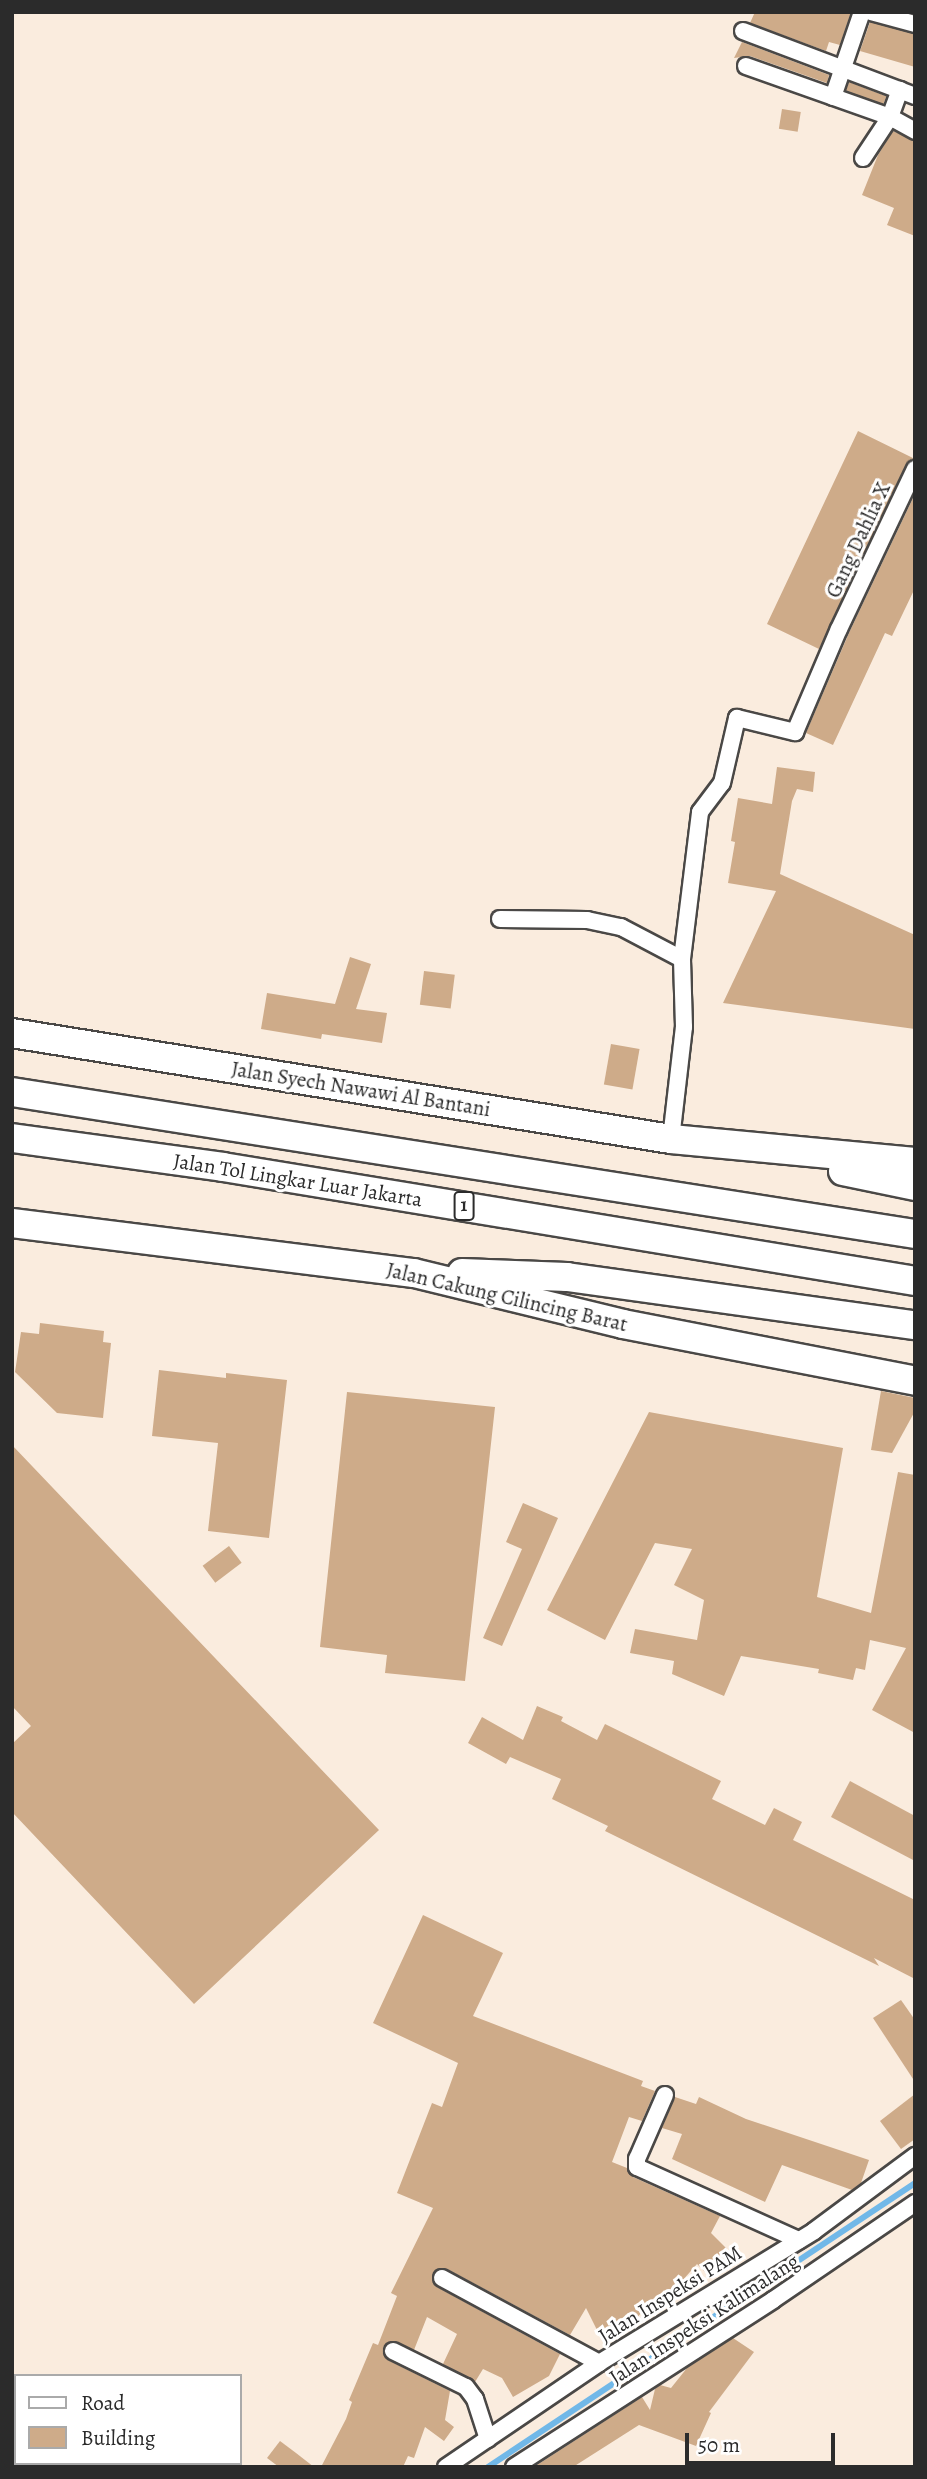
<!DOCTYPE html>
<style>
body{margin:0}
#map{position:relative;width:927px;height:2479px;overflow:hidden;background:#faecde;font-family:Alegreya,serif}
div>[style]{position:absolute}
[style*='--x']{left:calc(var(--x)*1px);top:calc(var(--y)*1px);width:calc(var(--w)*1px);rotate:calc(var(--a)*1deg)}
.stream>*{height:6px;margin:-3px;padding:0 3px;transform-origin:3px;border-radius:3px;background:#71b8e8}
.building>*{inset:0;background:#ceab89;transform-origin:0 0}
.roads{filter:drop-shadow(2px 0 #4a4846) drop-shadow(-2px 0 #4a4846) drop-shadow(0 2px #4a4846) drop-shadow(0 -2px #4a4846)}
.street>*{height:16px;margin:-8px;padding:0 8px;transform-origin:8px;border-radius:8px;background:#fff}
.highway>*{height:28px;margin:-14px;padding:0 14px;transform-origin:14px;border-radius:14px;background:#fff}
span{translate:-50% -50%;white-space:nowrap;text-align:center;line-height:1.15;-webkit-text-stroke:6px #fff;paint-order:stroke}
.shield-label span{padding:2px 5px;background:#fff;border:2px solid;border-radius:5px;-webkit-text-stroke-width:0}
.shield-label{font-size:19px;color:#2b2b2b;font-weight:700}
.street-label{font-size:21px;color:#2b2b2b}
.frame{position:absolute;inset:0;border:14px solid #2b2b2b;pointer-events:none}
.legend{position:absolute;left:14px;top:2374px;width:228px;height:91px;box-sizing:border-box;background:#fff;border:2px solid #aaa;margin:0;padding:9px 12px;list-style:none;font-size:21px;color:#2b2b2b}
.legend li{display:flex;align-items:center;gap:14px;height:35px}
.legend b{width:35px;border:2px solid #aaa}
.scale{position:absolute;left:685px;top:2433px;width:150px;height:32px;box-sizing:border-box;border:4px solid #2b2b2b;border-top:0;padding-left:9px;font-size:21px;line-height:24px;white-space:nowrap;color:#2b2b2b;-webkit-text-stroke:5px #fff;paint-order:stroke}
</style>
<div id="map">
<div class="stream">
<i style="--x:488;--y:2467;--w:513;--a:-33.63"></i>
</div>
<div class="building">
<i style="clip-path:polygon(755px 12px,851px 12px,840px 45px,829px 42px,826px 51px,750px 23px)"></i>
<i style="clip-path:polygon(870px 22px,915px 34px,915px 67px,860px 51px)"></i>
<i style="clip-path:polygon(742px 42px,829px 75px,827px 83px,750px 56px,734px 58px)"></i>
<i style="left:849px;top:82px;width:40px;height:9px;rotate:21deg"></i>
<i style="left:782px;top:109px;width:19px;height:20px;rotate:9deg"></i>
<i style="clip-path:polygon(893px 131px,915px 141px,915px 236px,887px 225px,894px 208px,862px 195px,878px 155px)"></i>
<i style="clip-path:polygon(858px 431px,915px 459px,906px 465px,819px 649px,767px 624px)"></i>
<i style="clip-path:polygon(915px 494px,915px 588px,892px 636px,885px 633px,833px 745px,806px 733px,849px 633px)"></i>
<i style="clip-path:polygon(777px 767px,815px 772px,813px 792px,797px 789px,792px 801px,780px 874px,915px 935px,915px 1029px,723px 1003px,776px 891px,728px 883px,735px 842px,731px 841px,738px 798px,772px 804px)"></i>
<i style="clip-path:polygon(350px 957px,371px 964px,356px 1009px,387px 1013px,382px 1043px,322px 1034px,321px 1039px,261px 1029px,267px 993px,335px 1004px)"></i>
<i style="left:424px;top:971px;width:31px;height:34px;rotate:7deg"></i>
<i style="left:611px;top:1044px;width:29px;height:41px;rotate:10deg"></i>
<i style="clip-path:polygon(40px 1323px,104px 1331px,103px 1342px,111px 1343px,103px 1418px,57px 1413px,15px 1372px,21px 1332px,39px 1334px)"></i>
<i style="clip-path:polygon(159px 1370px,226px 1378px,226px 1373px,287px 1380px,269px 1538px,208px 1531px,218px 1443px,152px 1436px)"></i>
<i style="clip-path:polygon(881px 1391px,915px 1398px,915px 1411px,892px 1453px,871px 1450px)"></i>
<i style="clip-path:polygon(347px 1392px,495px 1407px,465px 1681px,385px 1673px,387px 1655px,320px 1647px)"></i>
<i style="clip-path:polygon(649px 1412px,843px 1448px,817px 1597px,871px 1613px,898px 1472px,915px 1475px,915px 1733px,872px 1710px,906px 1648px,870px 1640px,865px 1670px,856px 1668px,853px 1680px,818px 1673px,819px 1669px,741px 1656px,724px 1696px,672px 1674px,674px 1661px,630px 1653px,635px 1629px,697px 1640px,704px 1600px,674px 1585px,692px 1549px,655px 1543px,605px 1640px,547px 1610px)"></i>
<i style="clip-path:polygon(12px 1445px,379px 1830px,194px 2004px,12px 1812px,12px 1744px,31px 1726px,12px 1706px)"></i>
<i style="clip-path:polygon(523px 1503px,558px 1518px,502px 1646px,483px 1638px,522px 1549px,506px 1542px)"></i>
<i style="left:229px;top:1546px;width:21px;height:33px;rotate:53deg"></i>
<i style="clip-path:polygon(537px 1706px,563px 1717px,561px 1721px,597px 1740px,605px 1724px,721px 1781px,712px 1799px,765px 1825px,774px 1808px,802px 1822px,793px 1840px,915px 1900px,915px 1979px,874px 1958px,879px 1966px,605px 1831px,608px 1826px,552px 1799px,561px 1779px,510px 1757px,506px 1764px,468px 1743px,482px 1717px,523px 1740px)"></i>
<i style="clip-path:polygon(850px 1781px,915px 1816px,915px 1861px,831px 1817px)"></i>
<i style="clip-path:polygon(423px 1915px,503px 1953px,473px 2016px,643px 2081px,641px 2086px,655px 2091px,642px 2121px,629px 2117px,612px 2162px,627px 2168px,633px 2177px,720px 2216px,711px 2233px,727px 2249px,705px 2272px,697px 2264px,661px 2305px,654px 2298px,630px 2326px,627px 2324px,601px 2338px,586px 2308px,570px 2335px,447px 2269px,437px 2269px,432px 2278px,437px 2287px,560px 2354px,549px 2376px,513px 2397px,502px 2378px,483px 2369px,475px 2382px,443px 2364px,457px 2334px,427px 2317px,414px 2350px,392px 2341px,384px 2346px,383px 2352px,388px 2360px,450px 2391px,445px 2420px,454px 2427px,444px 2441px,425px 2427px,414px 2458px,408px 2456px,403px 2467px,321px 2467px,346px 2419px,352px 2402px,349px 2400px,373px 2343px,378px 2345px,397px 2296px,391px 2293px,433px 2208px,397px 2193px,432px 2103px,442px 2107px,458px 2063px,373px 2023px)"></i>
<i style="clip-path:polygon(901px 2000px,915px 2020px,915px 2082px,873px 2018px)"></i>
<i style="clip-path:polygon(915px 2094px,915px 2139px,901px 2149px,880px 2121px)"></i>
<i style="clip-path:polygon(675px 2097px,696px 2104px,699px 2097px,746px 2119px,869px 2160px,861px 2183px,852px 2190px,782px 2165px,765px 2202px,672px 2159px,682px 2134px,662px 2128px)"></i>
<i style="clip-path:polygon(733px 2338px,754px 2352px,709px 2412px,711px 2413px,696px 2446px,639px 2425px,573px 2467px,534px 2467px,642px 2397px,650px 2410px,655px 2389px,660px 2385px,671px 2388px,687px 2368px)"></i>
<i style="clip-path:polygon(280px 2441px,296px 2453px,314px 2467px,279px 2467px,267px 2458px)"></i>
</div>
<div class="roads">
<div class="street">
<i style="--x:871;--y:12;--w:46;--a:15.3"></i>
<i style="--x:743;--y:31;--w:184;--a:20.7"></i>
<i style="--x:746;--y:66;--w:153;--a:19.5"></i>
<i style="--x:890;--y:117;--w:29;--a:29"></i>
<i style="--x:833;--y:97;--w:90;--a:-71.2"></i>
<i style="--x:863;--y:158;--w:49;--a:-56.6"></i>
<i style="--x:890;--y:117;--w:29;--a:-70"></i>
<i style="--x:500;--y:919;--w:87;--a:0.7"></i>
<i style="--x:587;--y:920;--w:35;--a:12"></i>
<i style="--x:621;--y:927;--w:69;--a:27.7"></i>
<i style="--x:671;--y:1139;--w:113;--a:-83.4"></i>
<i style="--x:684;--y:1027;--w:68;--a:-91.7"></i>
<i style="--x:682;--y:959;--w:148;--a:-83"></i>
<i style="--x:700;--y:812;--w:36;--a:-53"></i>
<i style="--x:722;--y:783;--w:67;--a:-77"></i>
<i style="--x:737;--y:718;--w:60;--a:13.6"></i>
<i style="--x:795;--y:732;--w:112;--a:-66.9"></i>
<i style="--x:839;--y:629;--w:177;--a:-64.6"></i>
<i style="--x:665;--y:2095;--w:70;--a:113.6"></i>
<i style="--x:637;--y:2159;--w:8;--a:90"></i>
<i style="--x:637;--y:2167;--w:178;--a:24.3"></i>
<i style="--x:442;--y:2278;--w:179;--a:28.4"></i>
<i style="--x:393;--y:2351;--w:81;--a:26.3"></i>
<i style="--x:466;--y:2387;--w:15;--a:53"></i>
<i style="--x:475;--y:2399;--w:42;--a:72"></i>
<i style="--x:62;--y:2467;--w:4;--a:-76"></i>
<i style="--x:145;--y:2467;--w:4;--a:-63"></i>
<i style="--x:446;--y:2467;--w:185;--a:-34.2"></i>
<i style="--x:599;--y:2363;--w:252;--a:-31.5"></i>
<i style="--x:814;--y:2231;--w:126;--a:-36.6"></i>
<i style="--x:514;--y:2467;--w:308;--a:-32.8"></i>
<i style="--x:773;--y:2300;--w:172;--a:-34.3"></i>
</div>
<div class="highway">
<i style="--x:12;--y:1033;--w:667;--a:9.14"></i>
<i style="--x:671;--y:1139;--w:245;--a:5.4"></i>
<i style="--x:12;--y:1092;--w:914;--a:8.94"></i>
<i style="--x:12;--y:1138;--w:213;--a:7.8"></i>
<i style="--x:223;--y:1167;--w:701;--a:9.35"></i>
<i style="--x:843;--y:1171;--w:74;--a:11.8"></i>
<i style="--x:12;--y:1223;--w:405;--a:7.1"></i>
<i style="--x:414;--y:1273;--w:215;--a:13.7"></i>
<i style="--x:623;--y:1324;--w:298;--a:11"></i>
<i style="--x:462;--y:1273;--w:105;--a:2.2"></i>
<i style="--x:567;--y:1277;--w:351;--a:7.9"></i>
</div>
</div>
<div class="shield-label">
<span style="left:464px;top:1206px">1</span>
</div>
<div class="street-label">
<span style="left:858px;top:540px;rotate:-65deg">Gang Dahlia X</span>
<span style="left:361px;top:1089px;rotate:9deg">Jalan Syech Nawawi Al Bantani</span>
<span style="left:298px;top:1180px;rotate:9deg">Jalan Tol Lingkar Luar Jakarta</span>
<span style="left:507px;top:1297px;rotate:13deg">Jalan Cakung Cilincing Barat</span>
<span style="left:670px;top:2294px;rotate:-32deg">Jalan Inspeksi PAM</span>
<span style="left:704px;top:2319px;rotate:-33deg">Jalan Inspeksi Kalimalang</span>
</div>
<div class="frame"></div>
<ul class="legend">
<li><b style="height:9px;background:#fff"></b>Road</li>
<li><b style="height:19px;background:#ceab89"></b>Building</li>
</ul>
<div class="scale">50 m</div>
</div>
